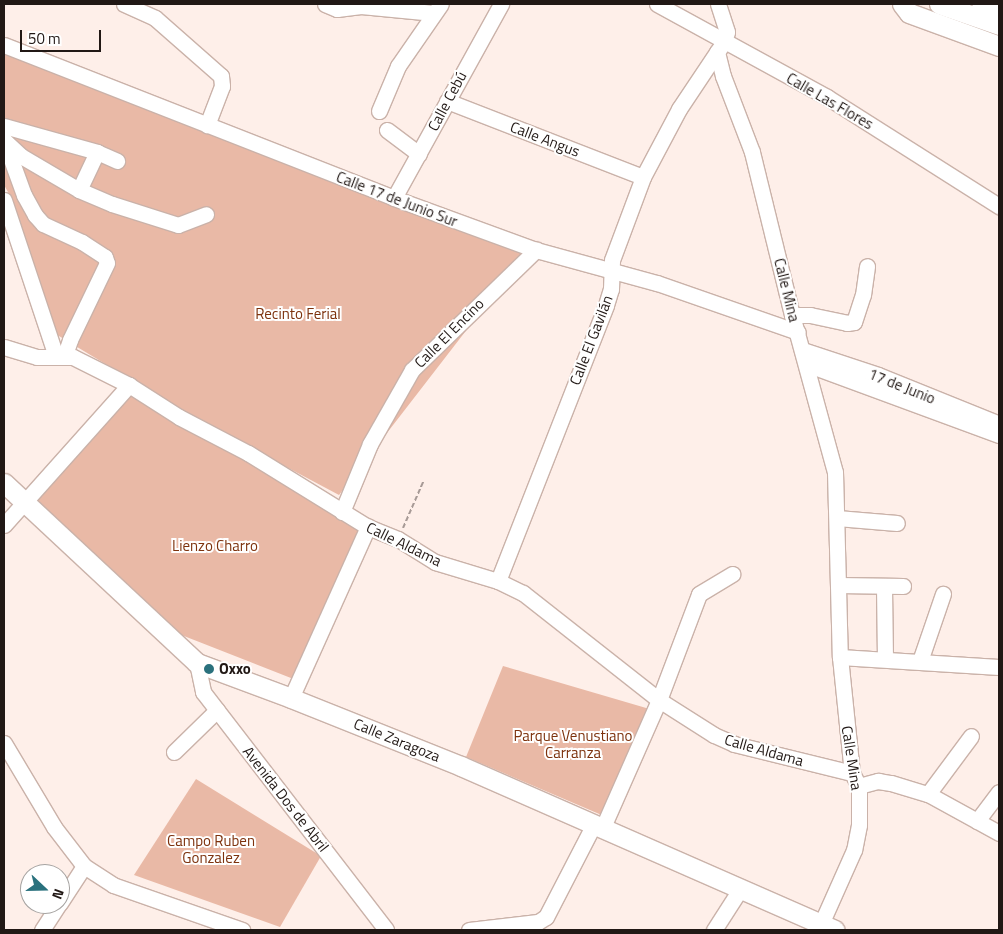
<!DOCTYPE html>
<meta charset="utf-8">
<style>
body{margin:0}
#map{position:relative;width:1003px;height:934px;overflow:hidden;background:#feefe9;font-family:"Titillium Web",sans-serif}
div>[style]{position:absolute}
[style*='--x']{left:calc(var(--x)*1px);top:calc(var(--y)*1px);width:calc(var(--w)*1px);rotate:calc(var(--a)*1deg)}
.green>*{inset:0;background:#e9b9a6}
.path>*{height:2px;margin-top:-1px;transform-origin:0;background:repeating-linear-gradient(90deg,#a79a96 0 5px,transparent 0 7.5px)}
.roads{filter:drop-shadow(1px 0 #cab2a9) drop-shadow(-1px 0 #cab2a9) drop-shadow(0 1px #cab2a9) drop-shadow(0 -1px #cab2a9)}
.minor>*{height:15px;margin:-7.5px;padding:0 7.5px;transform-origin:7.5px;border-radius:7.5px;background:#fff}
.major>*{height:19px;margin:-9.5px;padding:0 9.5px;transform-origin:9.5px;border-radius:9.5px;background:#fff}
.dots>*{width:14px;height:14px;translate:-50% -50%;box-sizing:border-box;border:2px solid #fff;border-radius:50%}
span{translate:-50% -50%;white-space:nowrap;text-align:center;line-height:1.15;-webkit-text-stroke:4px #fff;paint-order:stroke}
.street-label{font-size:15px;color:#211815}
.park-label{font-size:15px;color:#7d320d}
.poi-label{font-size:15px;color:#211815;font-weight:700}
.left{translate:0 -50%;text-align:left}
.frame{position:absolute;inset:0;border:5px solid #211815;pointer-events:none}
.north{position:absolute;left:20px;top:864px;width:50px;height:50px;box-sizing:border-box;background:#fff;border:1px solid #a6a3a1;border-radius:50%;rotate:111deg;font-size:14px;font-weight:700;line-height:20px;text-align:center;color:#211815}
.north::after{content:'';display:block;margin:auto;width:18px;height:22px;background:#2a717d;clip-path:polygon(50% 0,100% 100%,50% 72%,0 100%)}
.scale{position:absolute;left:20px;top:30px;width:81px;height:22px;box-sizing:border-box;border:2px solid #211815;border-top:0;padding-left:6px;font-size:15px;line-height:18px;white-space:nowrap;color:#211815;-webkit-text-stroke:4px #fff;paint-order:stroke}
</style>
<div id="map">
<div class="green">
<i style="clip-path:polygon(4px 51px,526px 253px,339px 495px,191px 416px,360px 528px,296px 680px,161px 627px,33px 499px,128px 381px,170px 403px,49px 330px,8px 192px,4px 185px)"></i>
<i style="clip-path:polygon(503px 666px,653px 710px,604px 816px,466px 757px)"></i>
<i style="clip-path:polygon(196px 779px,321px 856px,280px 927px,134px 875px)"></i>
</div>
<div class="path">
<i style="--x:403;--y:528;--w:52;--a:-66.4"></i>
</div>
<div class="roads">
<div class="minor">
<i style="--x:124;--y:4;--w:34;--a:24"></i>
<i style="--x:155;--y:18;--w:88;--a:41.3"></i>
<i style="--x:221;--y:76;--w:10;--a:84"></i>
<i style="--x:222;--y:86;--w:42;--a:111"></i>
<i style="--x:325;--y:4;--w:13;--a:23"></i>
<i style="--x:337;--y:9;--w:24;--a:-7"></i>
<i style="--x:361;--y:6;--w:73;--a:5.5"></i>
<i style="--x:657;--y:4;--w:194;--a:28.7"></i>
<i style="--x:827;--y:97;--w:204;--a:32.4"></i>
<i style="--x:718;--y:4;--w:29;--a:72"></i>
<i style="--x:727;--y:32;--w:10;--a:107"></i>
<i style="--x:724;--y:42;--w:12;--a:125"></i>
<i style="--x:717;--y:52;--w:25;--a:76"></i>
<i style="--x:723;--y:76;--w:81;--a:69.1"></i>
<i style="--x:752;--y:152;--w:168;--a:76.2"></i>
<i style="--x:792;--y:315;--w:163;--a:74.7"></i>
<i style="--x:835;--y:472;--w:185;--a:88.5"></i>
<i style="--x:840;--y:657;--w:117;--a:84.1"></i>
<i style="--x:852;--y:773;--w:15;--a:62"></i>
<i style="--x:859;--y:786;--w:39;--a:90"></i>
<i style="--x:859;--y:825;--w:25;--a:101"></i>
<i style="--x:854;--y:850;--w:81;--a:114"></i>
<i style="--x:976;--y:17;--w:9;--a:-72"></i>
<i style="--x:979;--y:8;--w:4;--a:-27"></i>
<i style="--x:983;--y:6;--w:17;--a:17"></i>
<i style="--x:4;--y:45;--w:419;--a:21.4"></i>
<i style="--x:394;--y:198;--w:151;--a:20.1"></i>
<i style="--x:536;--y:250;--w:125;--a:15.3"></i>
<i style="--x:657;--y:283;--w:149;--a:19.2"></i>
<i style="--x:447;--y:101;--w:210;--a:21.2"></i>
<i style="--x:379;--y:111;--w:49;--a:-67.1"></i>
<i style="--x:398;--y:66;--w:75;--a:-55.3"></i>
<i style="--x:4;--y:126;--w:97;--a:15.6"></i>
<i style="--x:97;--y:152;--w:22;--a:24"></i>
<i style="--x:387;--y:130;--w:40;--a:37"></i>
<i style="--x:4;--y:140;--w:59;--a:70"></i>
<i style="--x:24;--y:195;--w:23;--a:61"></i>
<i style="--x:35;--y:215;--w:12;--a:48"></i>
<i style="--x:43;--y:224;--w:43;--a:24.8"></i>
<i style="--x:82;--y:242;--w:27;--a:33"></i>
<i style="--x:105;--y:257;--w:6;--a:72"></i>
<i style="--x:107;--y:263;--w:85;--a:115.7"></i>
<i style="--x:70;--y:340;--w:18;--a:109"></i>
<i style="--x:5;--y:141;--w:22;--a:43"></i>
<i style="--x:21;--y:156;--w:67;--a:30.4"></i>
<i style="--x:97;--y:152;--w:42;--a:115.3"></i>
<i style="--x:79;--y:190;--w:36;--a:23"></i>
<i style="--x:112;--y:204;--w:69;--a:17.7"></i>
<i style="--x:178;--y:225;--w:30;--a:-21"></i>
<i style="--x:394;--y:198;--w:222;--a:-61.1"></i>
<i style="--x:4;--y:200;--w:164;--a:71.6"></i>
<i style="--x:792;--y:315;--w:18;--a:0"></i>
<i style="--x:810;--y:315;--w:38;--a:12"></i>
<i style="--x:847;--y:323;--w:7;--a:-8"></i>
<i style="--x:854;--y:322;--w:28;--a:-72"></i>
<i style="--x:863;--y:295;--w:29;--a:-82"></i>
<i style="--x:4;--y:347;--w:34;--a:17"></i>
<i style="--x:37;--y:357;--w:36;--a:0"></i>
<i style="--x:73;--y:357;--w:63;--a:26.6"></i>
<i style="--x:129;--y:385;--w:59;--a:32.6"></i>
<i style="--x:179;--y:417;--w:78;--a:27.6"></i>
<i style="--x:248;--y:453;--w:141;--a:31.7"></i>
<i style="--x:368;--y:527;--w:32;--a:22"></i>
<i style="--x:398;--y:539;--w:44;--a:31.9"></i>
<i style="--x:435;--y:562;--w:66;--a:16.8"></i>
<i style="--x:498;--y:581;--w:28;--a:26"></i>
<i style="--x:523;--y:593;--w:173;--a:38.2"></i>
<i style="--x:659;--y:700;--w:65;--a:32.5"></i>
<i style="--x:714;--y:735;--w:22;--a:24"></i>
<i style="--x:734;--y:744;--w:122;--a:13.8"></i>
<i style="--x:803;--y:350;--w:79;--a:18.4"></i>
<i style="--x:878;--y:375;--w:131;--a:22"></i>
<i style="--x:806;--y:364;--w:206;--a:20.2"></i>
<i style="--x:342;--y:512;--w:74;--a:-67.6"></i>
<i style="--x:370;--y:444;--w:85;--a:-60.4"></i>
<i style="--x:412;--y:370;--w:173;--a:-44.1"></i>
<i style="--x:837;--y:518;--w:60;--a:4.8"></i>
<i style="--x:4;--y:525;--w:188;--a:-48.2"></i>
<i style="--x:498;--y:581;--w:296;--a:-68.6"></i>
<i style="--x:606;--y:305;--w:17;--a:-73"></i>
<i style="--x:611;--y:289;--w:29;--a:-88"></i>
<i style="--x:612;--y:260;--w:89;--a:-69.5"></i>
<i style="--x:643;--y:177;--w:77;--a:-62.1"></i>
<i style="--x:679;--y:109;--w:69;--a:-56.3"></i>
<i style="--x:838;--y:585;--w:65;--a:0.9"></i>
<i style="--x:884;--y:587;--w:72;--a:89.2"></i>
<i style="--x:840;--y:657;--w:159;--a:3.6"></i>
<i style="--x:920;--y:661;--w:71;--a:-71.1"></i>
<i style="--x:197;--y:663;--w:30;--a:78"></i>
<i style="--x:203;--y:692;--w:300;--a:52.4"></i>
<i style="--x:291;--y:698;--w:188;--a:-65.8"></i>
<i style="--x:4;--y:743;--w:98;--a:59.2"></i>
<i style="--x:54;--y:827;--w:49;--a:52.4"></i>
<i style="--x:84;--y:866;--w:35;--a:33"></i>
<i style="--x:113;--y:885;--w:137;--a:19.2"></i>
<i style="--x:174;--y:752;--w:60;--a:-44.3"></i>
<i style="--x:859;--y:786;--w:20;--a:-15"></i>
<i style="--x:878;--y:781;--w:13;--a:9"></i>
<i style="--x:891;--y:783;--w:39;--a:17"></i>
<i style="--x:928;--y:794;--w:81;--a:28.8"></i>
<i style="--x:928;--y:794;--w:72;--a:-53.4"></i>
<i style="--x:977;--y:821;--w:36;--a:-53"></i>
<i style="--x:603;--y:827;--w:139;--a:-66.2"></i>
<i style="--x:659;--y:700;--w:113;--a:-69.3"></i>
<i style="--x:699;--y:594;--w:39;--a:-31"></i>
<i style="--x:60;--y:903;--w:44;--a:-57"></i>
<i style="--x:42;--y:930;--w:31;--a:-57"></i>
<i style="--x:469;--y:930;--w:69;--a:-6.6"></i>
<i style="--x:538;--y:922;--w:9;--a:-32"></i>
<i style="--x:546;--y:917;--w:105;--a:-62.7"></i>
<i style="--x:714;--y:930;--w:50;--a:-57.3"></i>
</div>
<div class="major">
<i style="--x:902;--y:4;--w:11;--a:52"></i>
<i style="--x:909;--y:13;--w:96;--a:20.1"></i>
<i style="--x:939;--y:4;--w:64;--a:19.3"></i>
<i style="--x:4;--y:483;--w:264;--a:43"></i>
<i style="--x:197;--y:663;--w:100;--a:20.4"></i>
<i style="--x:291;--y:698;--w:183;--a:21.8"></i>
<i style="--x:461;--y:766;--w:408;--a:23.7"></i>
</div>
</div>
<div class="dots">
<i style="left:209px;top:669px;background:#2a717d"></i>
</div>
<div class="street-label">
<span style="left:447px;top:101px;rotate:-62deg">Calle Cebú</span>
<span style="left:830px;top:101px;rotate:30deg">Calle Las Flores</span>
<span style="left:545px;top:139px;rotate:21deg">Calle Angus</span>
<span style="left:397px;top:199px;rotate:21deg">Calle 17 de Junio Sur</span>
<span style="left:787px;top:290px;rotate:76deg">Calle Mina</span>
<span style="left:449px;top:333px;rotate:-45deg">Calle El Encino</span>
<span style="left:591px;top:340px;rotate:-69deg">Calle El Gavilán</span>
<span style="left:902px;top:386px;rotate:22deg">17 de Junio</span>
<span style="left:404px;top:544px;rotate:26deg">Calle Aldama</span>
<span style="left:397px;top:740px;rotate:22deg">Calle Zaragoza</span>
<span style="left:764px;top:750px;rotate:16deg">Calle Aldama</span>
<span style="left:852px;top:758px;rotate:81deg">Calle Mina</span>
<span style="left:286px;top:799px;rotate:52deg">Avenida Dos de Abril</span>
</div>
<div class="park-label">
<span style="left:298px;top:314px">Recinto Ferial</span>
<span style="left:215px;top:546px">Lienzo Charro</span>
<span style="left:573px;top:744px">Parque Venustiano<br>Carranza</span>
<span style="left:211px;top:849px">Campo Ruben<br>Gonzalez</span>
</div>
<div class="poi-label">
<span class="left" style="left:219px;top:669px">Oxxo</span>
</div>
<div class="frame"></div>
<div class="north">N</div>
<div class="scale">50 m</div>
</div>
